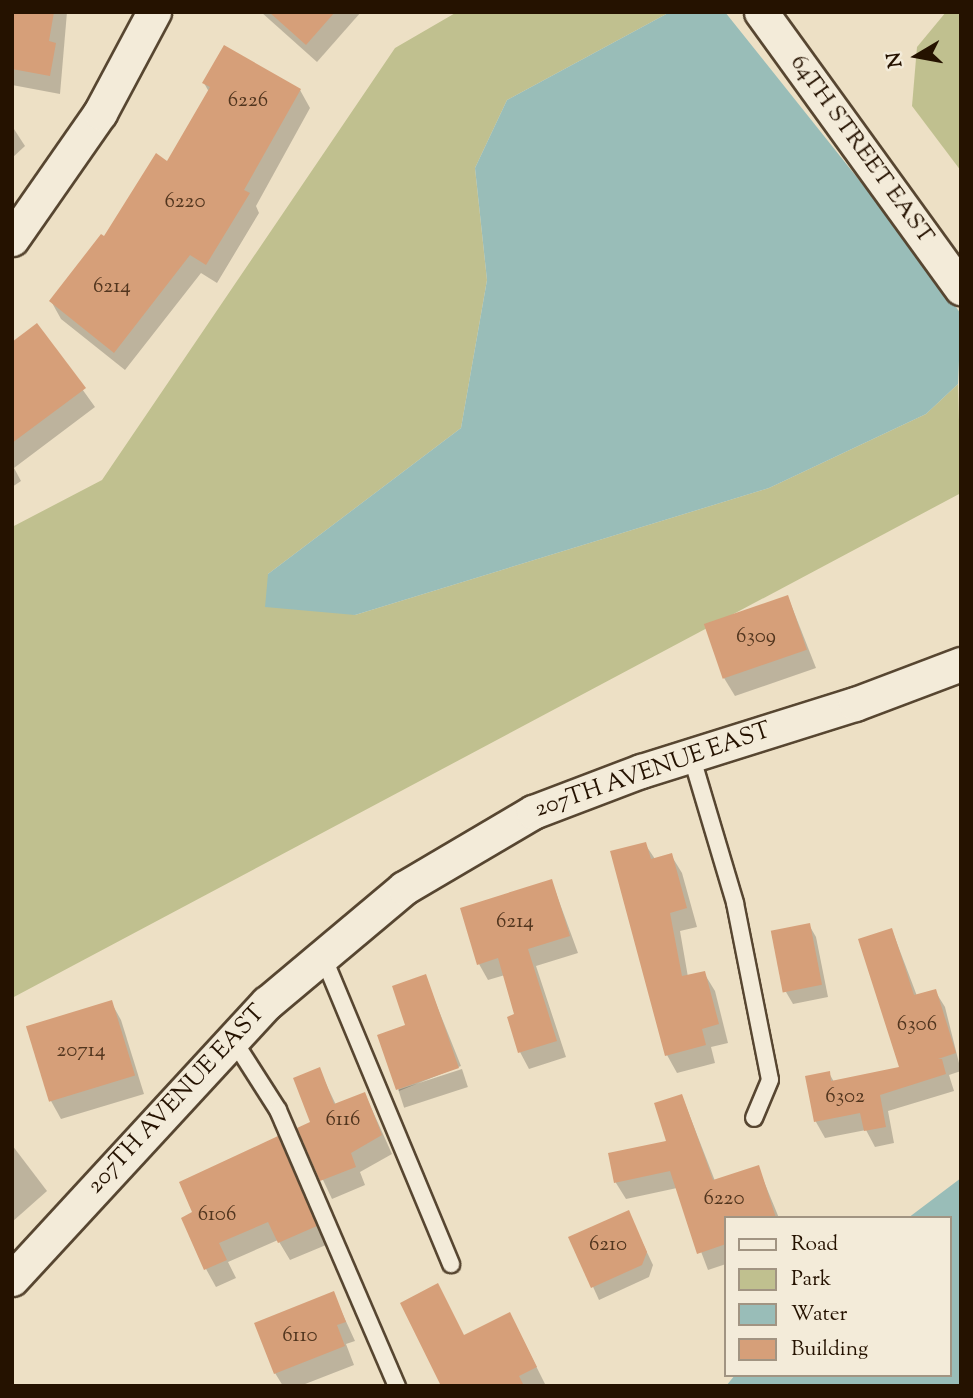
<!DOCTYPE html>
<style>
body{margin:0}
#map{position:relative;width:973px;height:1398px;overflow:hidden;background:#ede0c5;font-family:"Sorts Mill Goudy",serif}
div>[style]{position:absolute}
[style*='--x']{left:calc(var(--x)*1px);top:calc(var(--y)*1px);width:calc(var(--w)*1px);rotate:calc(var(--a)*1deg)}
.green>*{inset:0;background:#c0c08f}
.water>*{inset:0;background:#99bdb8}
.shadow>*{inset:0;background:#0003;transform-origin:0 0}
.building>*{inset:0;background:#d69f79;transform-origin:0 0}
.roads{filter:drop-shadow(2px 0 #574631) drop-shadow(-2px 0 #574631) drop-shadow(0 2px #574631) drop-shadow(0 -2px #574631)}
.lane>*{height:16px;margin:-8px;padding:0 8px;transform-origin:8px;border-radius:8px;background:#f3ebd9}
.street>*{height:33px;margin:-16.5px;padding:0 16.5px;transform-origin:16.5px;border-radius:16.5px;background:#f3ebd9}
span{translate:-50% -50%;white-space:nowrap;text-align:center;line-height:1.15;-webkit-text-stroke:5px #f3ebd9;paint-order:stroke}
.number-label{font-size:21px;color:#51351e}
.number-label span{-webkit-text-stroke-width:0}
.street-label{font-size:24px;color:#251200}
.frame{position:absolute;inset:0;border:14px solid #251200;pointer-events:none}
.legend{position:absolute;left:724px;top:1216px;width:228px;height:161px;box-sizing:border-box;background:#f3ebd9;border:2px solid #a19482;margin:0;padding:9px 12px;list-style:none;font-size:21px;color:#251200}
.legend li{display:flex;align-items:center;gap:14px;height:35px}
.legend b{width:35px;border:2px solid #a19482}
.north{position:absolute;left:882px;top:21px;width:70px;height:70px;-webkit-text-stroke:5px #f3ebd9;paint-order:stroke;rotate:260deg;font-size:19px;font-weight:700;line-height:28px;text-align:center;color:#251200}
.north::after{content:'';display:block;margin:auto;width:24px;height:32px;background:#251200;clip-path:polygon(50% 0,100% 100%,50% 72%,0 100%)}
</style>
<div id="map">
<div class="green">
<i style="clip-path:polygon(457px 12px,670px 12px,507px 100px,475px 168px,487px 280px,461px 428px,268px 574px,355px 615px,769px 488px,926px 414px,958px 384px,961px 493px,12px 998px,12px 527px,102px 480px,395px 48px)"></i>
<i style="clip-path:polygon(946px 12px,961px 12px,961px 171px,912px 106px,917px 47px)"></i>
</div>
<div class="water">
<i style="clip-path:polygon(670px 12px,725px 12px,899px 230px,961px 314px,958px 384px,926px 414px,769px 488px,355px 615px,265px 607px,268px 574px,461px 428px,487px 280px,475px 168px,507px 100px)"></i>
<i style="clip-path:polygon(961px 1178px,961px 1386px,726px 1386px,735px 1375px,950px 1375px,950px 1218px,908px 1218px)"></i>
</div>
<div class="shadow">
<i style="clip-path:polygon(12px 12px,67px 12px,60px 94px,12px 85px)"></i>
<i style="clip-path:polygon(261px 12px,361px 12px,317px 62px)"></i>
<i style="clip-path:polygon(204px 83px,300px 90px,310px 108px,256px 206px,259px 213px,217px 283px,201px 273px,125px 370px,61px 319px,51px 301px,168px 163px,209px 92px)"></i>
<i style="clip-path:polygon(12px 126px,25px 146px,12px 158px)"></i>
<i style="clip-path:polygon(37px 326px,95px 407px,14px 468px,21px 481px,12px 487px,12px 343px)"></i>
<i style="clip-path:polygon(788px 597px,816px 668px,735px 696px,724px 678px)"></i>
<i style="clip-path:polygon(645px 844px,655px 859px,671px 855px,682px 873px,697px 927px,680px 931px,688px 977px,704px 973px,715px 991px,728px 1043px,711px 1047px,715px 1063px,677px 1073px,667px 1055px)"></i>
<i style="clip-path:polygon(552px 882px,578px 953px,536px 966px,566px 1057px,529px 1069px,520px 1052px,517px 1016px,505px 975px,488px 980px,479px 964px)"></i>
<i style="clip-path:polygon(809px 925px,816px 937px,828px 997px,793px 1004px,786px 992px)"></i>
<i style="clip-path:polygon(892px 930px,917px 996px,935px 991px,945px 1007px,961px 1071px,949px 1075px,954px 1091px,888px 1111px,894px 1143px,875px 1147px,866px 1130px,825px 1138px,816px 1122px,807px 1077px,829px 1073px,834px 1082px,902px 1068px)"></i>
<i style="clip-path:polygon(425px 976px,461px 1066px,399px 1091px,379px 1036px,408px 1026px)"></i>
<i style="clip-path:polygon(111px 1002px,121px 1020px,144px 1094px,61px 1119px,51px 1101px)"></i>
<i style="clip-path:polygon(319px 1069px,336px 1105px,365px 1094px,392px 1154px,360px 1172px,365px 1185px,332px 1199px,299px 1129px,313px 1123px)"></i>
<i style="left:462px;top:1069px;width:19px;height:67px;rotate:72deg"></i>
<i style="clip-path:polygon(682px 1096px,715px 1181px,758px 1167px,779px 1218px,726px 1218px,726px 1264px,708px 1270px,677px 1188px,626px 1199px,616px 1183px,610px 1154px,668px 1142px)"></i>
<i style="clip-path:polygon(277px 1138px,326px 1245px,290px 1260px,278px 1240px,228px 1262px,236px 1278px,216px 1287px,206px 1269px,194px 1213px)"></i>
<i style="clip-path:polygon(12px 1145px,47px 1191px,12px 1222px)"></i>
<i style="clip-path:polygon(628px 1212px,653px 1265px,649px 1277px,599px 1300px,571px 1238px)"></i>
<i style="clip-path:polygon(333px 1293px,355px 1341px,346px 1344px,354px 1365px,300px 1386px,283px 1386px,275px 1373px)"></i>
<i style="clip-path:polygon(519px 1332px,546px 1386px,443px 1386px,464px 1337px)"></i>
</div>
<div class="building">
<i style="clip-path:polygon(12px 12px,54px 12px,49px 41px,56px 43px,50px 76px,12px 69px)"></i>
<i style="clip-path:polygon(269px 12px,335px 12px,306px 45px)"></i>
<i style="clip-path:polygon(224px 45px,301px 89px,244px 190px,250px 193px,206px 265px,190px 255px,114px 353px,49px 301px,101px 234px,104px 236px,156px 153px,167px 161px,210px 87px,202px 83px)"></i>
<i style="clip-path:polygon(37px 323px,86px 388px,12px 443px,12px 342px)"></i>
<i style="left:788px;top:595px;width:58px;height:89px;rotate:71deg"></i>
<i style="clip-path:polygon(646px 842px,651px 859px,672px 853px,687px 908px,670px 913px,682px 976px,705px 971px,719px 1024px,702px 1029px,706px 1045px,665px 1056px,610px 851px)"></i>
<i style="clip-path:polygon(552px 879px,570px 936px,528px 949px,557px 1041px,518px 1053px,507px 1017px,514px 1014px,498px 958px,477px 965px,460px 908px)"></i>
<i style="left:810px;top:923px;width:63px;height:40px;rotate:79deg"></i>
<i style="clip-path:polygon(892px 928px,914px 995px,936px 989px,956px 1053px,938px 1059px,942px 1059px,946px 1074px,880px 1095px,886px 1127px,864px 1131px,860px 1113px,814px 1122px,805px 1076px,830px 1071px,831px 1081px,899px 1067px,858px 939px)"></i>
<i style="clip-path:polygon(426px 974px,459px 1068px,396px 1090px,377px 1035px,405px 1025px,392px 986px)"></i>
<i style="left:112px;top:1000px;width:79px;height:90px;rotate:73deg"></i>
<i style="clip-path:polygon(320px 1067px,334px 1104px,365px 1092px,382px 1135px,351px 1153px,356px 1167px,320px 1181px,297px 1128px,310px 1122px,293px 1078px)"></i>
<i style="clip-path:polygon(682px 1094px,713px 1180px,759px 1165px,776px 1218px,726px 1218px,726px 1244px,697px 1254px,670px 1171px,614px 1183px,608px 1153px,666px 1141px,654px 1103px)"></i>
<i style="clip-path:polygon(278px 1136px,317px 1226px,278px 1243px,268px 1222px,219px 1243px,227px 1260px,204px 1270px,181px 1218px,192px 1212px,179px 1182px)"></i>
<i style="clip-path:polygon(629px 1210px,647px 1252px,642px 1265px,591px 1288px,568px 1237px)"></i>
<i style="clip-path:polygon(438px 1283px,464px 1335px,510px 1312px,537px 1367px,519px 1376px,524px 1386px,441px 1386px,400px 1303px)"></i>
<i style="clip-path:polygon(334px 1291px,346px 1322px,337px 1325px,345px 1346px,274px 1374px,254px 1323px)"></i>
</div>
<div class="roads">
<div class="lane">
<i style="--x:691;--y:755;--w:154;--a:73.4"></i>
<i style="--x:735;--y:903;--w:180;--a:78.8"></i>
<i style="--x:770;--y:1080;--w:41;--a:112.8"></i>
<i style="--x:322;--y:954;--w:336;--a:67.4"></i>
<i style="--x:232;--y:1038;--w:85;--a:57.4"></i>
<i style="--x:278;--y:1110;--w:301;--a:66.7"></i>
</div>
<div class="street">
<i style="--x:761;--y:12;--w:341;--a:54.1"></i>
<i style="--x:12;--y:239;--w:154;--a:-55.1"></i>
<i style="--x:100;--y:113;--w:115;--a:-61.9"></i>
<i style="--x:12;--y:1279;--w:376;--a:-47.3"></i>
<i style="--x:267;--y:1003;--w:179;--a:-40"></i>
<i style="--x:404;--y:888;--w:150;--a:-30.5"></i>
<i style="--x:533;--y:812;--w:116;--a:-20.8"></i>
<i style="--x:641;--y:771;--w:224;--a:-17.4"></i>
<i style="--x:855;--y:704;--w:113;--a:-20.7"></i>
</div>
</div>
<div class="number-label">
<span style="left:248px;top:101px">6226</span>
<span style="left:185px;top:202px">6220</span>
<span style="left:112px;top:287px">6214</span>
<span style="left:756px;top:637px">6309</span>
<span style="left:515px;top:922px">6214</span>
<span style="left:917px;top:1025px">6306</span>
<span style="left:81px;top:1051px">20714</span>
<span style="left:845px;top:1097px">6302</span>
<span style="left:343px;top:1120px">6116</span>
<span style="left:724px;top:1199px">6220</span>
<span style="left:217px;top:1215px">6106</span>
<span style="left:608px;top:1245px">6210</span>
<span style="left:300px;top:1336px">6110</span>
</div>
<div class="street-label">
<span style="left:861px;top:150px;rotate:54deg">64TH STREET EAST</span>
<span style="left:653px;top:771px;rotate:-19deg">207TH AVENUE EAST</span>
<span style="left:177px;top:1100px;rotate:-47deg">207TH AVENUE EAST</span>
</div>
<div class="frame"></div>
<ul class="legend">
<li><b style="height:9px;background:#f3ebd9"></b>Road</li>
<li><b style="height:19px;background:#c0c08f"></b>Park</li>
<li><b style="height:19px;background:#99bdb8"></b>Water</li>
<li><b style="height:19px;background:#d69f79"></b>Building</li>
</ul>
<div class="north">N</div>
</div>
